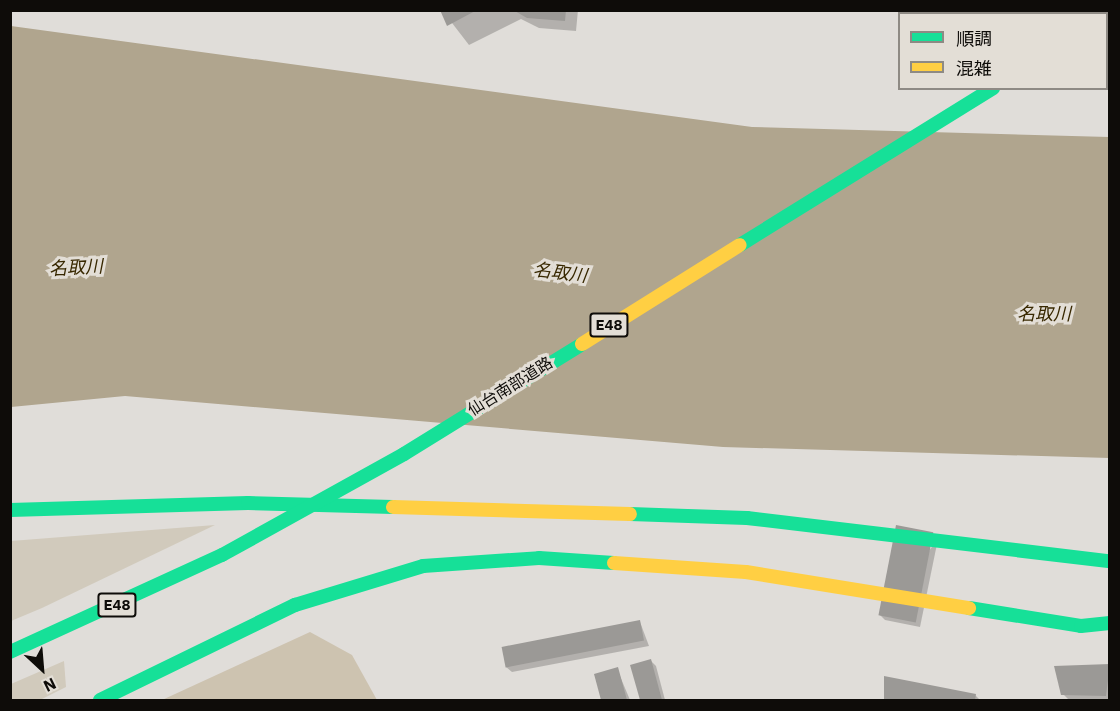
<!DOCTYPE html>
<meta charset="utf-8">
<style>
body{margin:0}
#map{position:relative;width:1120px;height:711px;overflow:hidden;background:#e0ddd9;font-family:"IBM Plex Sans","Noto Sans JP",sans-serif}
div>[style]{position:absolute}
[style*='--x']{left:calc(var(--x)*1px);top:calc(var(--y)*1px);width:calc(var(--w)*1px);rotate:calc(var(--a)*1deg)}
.green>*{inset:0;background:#d1cabc}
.forest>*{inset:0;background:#cdc3b0}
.water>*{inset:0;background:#b0a58e}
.shadow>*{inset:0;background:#0003}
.building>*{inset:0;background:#9b9996;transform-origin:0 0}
.fast>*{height:14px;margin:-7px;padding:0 7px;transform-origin:7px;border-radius:7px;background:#16e098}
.slow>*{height:14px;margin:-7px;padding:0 7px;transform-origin:7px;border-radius:7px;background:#ffcf43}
span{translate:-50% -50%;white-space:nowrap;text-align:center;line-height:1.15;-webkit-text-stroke:6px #e3ded6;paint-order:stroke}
.shield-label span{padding:2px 4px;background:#e3ded6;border:2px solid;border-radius:4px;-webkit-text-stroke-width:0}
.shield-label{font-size:15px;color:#0e0c09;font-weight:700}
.street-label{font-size:16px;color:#0e0c09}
.water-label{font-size:18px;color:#382800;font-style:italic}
.frame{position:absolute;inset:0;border:12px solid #0e0c09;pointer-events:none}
.legend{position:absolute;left:898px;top:12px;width:210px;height:78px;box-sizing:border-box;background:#e3ded6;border:2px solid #8e8a84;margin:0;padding:8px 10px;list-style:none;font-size:18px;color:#0e0c09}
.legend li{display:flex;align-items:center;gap:12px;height:30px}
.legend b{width:30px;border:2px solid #8e8a84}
.north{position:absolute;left:12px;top:639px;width:60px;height:60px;-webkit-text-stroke:4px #e3ded6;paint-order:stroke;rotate:154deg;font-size:16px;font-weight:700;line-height:24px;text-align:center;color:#0e0c09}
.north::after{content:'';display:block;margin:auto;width:21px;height:27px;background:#0e0c09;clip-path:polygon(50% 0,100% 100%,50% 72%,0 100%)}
</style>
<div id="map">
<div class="green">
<i style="clip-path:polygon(215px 525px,42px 608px,11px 621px,11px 541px)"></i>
<i style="clip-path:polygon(64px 661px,66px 687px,40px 700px,11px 700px,11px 684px)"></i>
</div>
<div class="forest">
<i style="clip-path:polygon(310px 632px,352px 655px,377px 700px,162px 700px)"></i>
</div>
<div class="water">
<i style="clip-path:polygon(11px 26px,752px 127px,1109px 137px,1109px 458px,723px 447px,125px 396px,11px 407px)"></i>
</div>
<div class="shadow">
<i style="clip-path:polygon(442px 10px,578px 10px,576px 31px,539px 28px,521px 19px,469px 45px)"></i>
<i style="clip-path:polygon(938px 539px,920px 627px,885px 620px,880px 615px)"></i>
<i style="clip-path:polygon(640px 622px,649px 646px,512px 672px,506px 667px)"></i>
<i style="clip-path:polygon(651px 661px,656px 666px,665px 700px,641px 700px,632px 666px)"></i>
<i style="clip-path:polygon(1110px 666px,1110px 700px,1069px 700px,1063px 694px)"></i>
<i style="clip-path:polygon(617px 669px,630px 700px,602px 700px,595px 675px)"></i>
<i style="clip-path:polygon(886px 678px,975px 695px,980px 700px,885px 700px)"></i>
</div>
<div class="building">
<i style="clip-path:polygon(440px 10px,477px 10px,447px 26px)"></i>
<i style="clip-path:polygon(513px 10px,566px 10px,565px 21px,527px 18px)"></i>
<i style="left:896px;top:525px;width:38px;height:92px;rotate:11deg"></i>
<i style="left:640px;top:620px;width:21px;height:141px;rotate:79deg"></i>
<i style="clip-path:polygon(651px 659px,662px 700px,640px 700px,630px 665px)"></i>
<i style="clip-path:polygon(1110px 664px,1106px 696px,1061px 695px,1054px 666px)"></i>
<i style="clip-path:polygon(618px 667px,627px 700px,601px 700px,594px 674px)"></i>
<i style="clip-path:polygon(884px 676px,976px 694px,975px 700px,884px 700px)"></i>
</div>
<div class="fast">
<i style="--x:740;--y:245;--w:298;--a:-31.8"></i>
<i style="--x:10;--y:510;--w:238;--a:-1.7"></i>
<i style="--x:248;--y:503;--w:145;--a:1.6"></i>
<i style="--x:630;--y:514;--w:117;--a:2"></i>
<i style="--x:747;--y:518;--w:366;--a:6.8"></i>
<i style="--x:969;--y:608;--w:113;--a:9.1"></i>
<i style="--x:1081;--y:626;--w:29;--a:-6"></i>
<i style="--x:10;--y:652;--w:233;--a:-24.6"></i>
<i style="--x:222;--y:555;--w:208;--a:-29"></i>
<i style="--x:404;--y:454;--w:209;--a:-31.7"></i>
<i style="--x:100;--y:700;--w:217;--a:-26"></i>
<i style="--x:295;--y:605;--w:134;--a:-16.9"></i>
<i style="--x:423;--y:566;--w:116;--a:-3.9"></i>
<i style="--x:539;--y:558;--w:75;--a:3.8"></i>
</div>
<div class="slow">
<i style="--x:1106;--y:29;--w:4;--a:-14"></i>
<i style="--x:582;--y:344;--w:186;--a:-32.1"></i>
<i style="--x:393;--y:507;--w:237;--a:1.7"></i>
<i style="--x:614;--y:563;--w:132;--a:3.9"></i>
<i style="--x:746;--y:572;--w:226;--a:9.2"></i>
</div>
<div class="shield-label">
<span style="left:609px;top:325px">E48</span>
<span style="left:117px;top:605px">E48</span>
</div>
<div class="street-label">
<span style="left:510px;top:386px;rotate:-32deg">仙台南部道路</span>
</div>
<div class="water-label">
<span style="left:76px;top:268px;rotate:-3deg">名取川</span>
<span style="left:560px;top:273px;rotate:7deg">名取川</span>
<span style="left:1044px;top:314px">名取川</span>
</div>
<div class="frame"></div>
<ul class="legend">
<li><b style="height:8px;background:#16e098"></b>順調</li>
<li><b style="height:8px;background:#ffcf43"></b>混雑</li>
</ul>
<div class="north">N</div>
</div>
